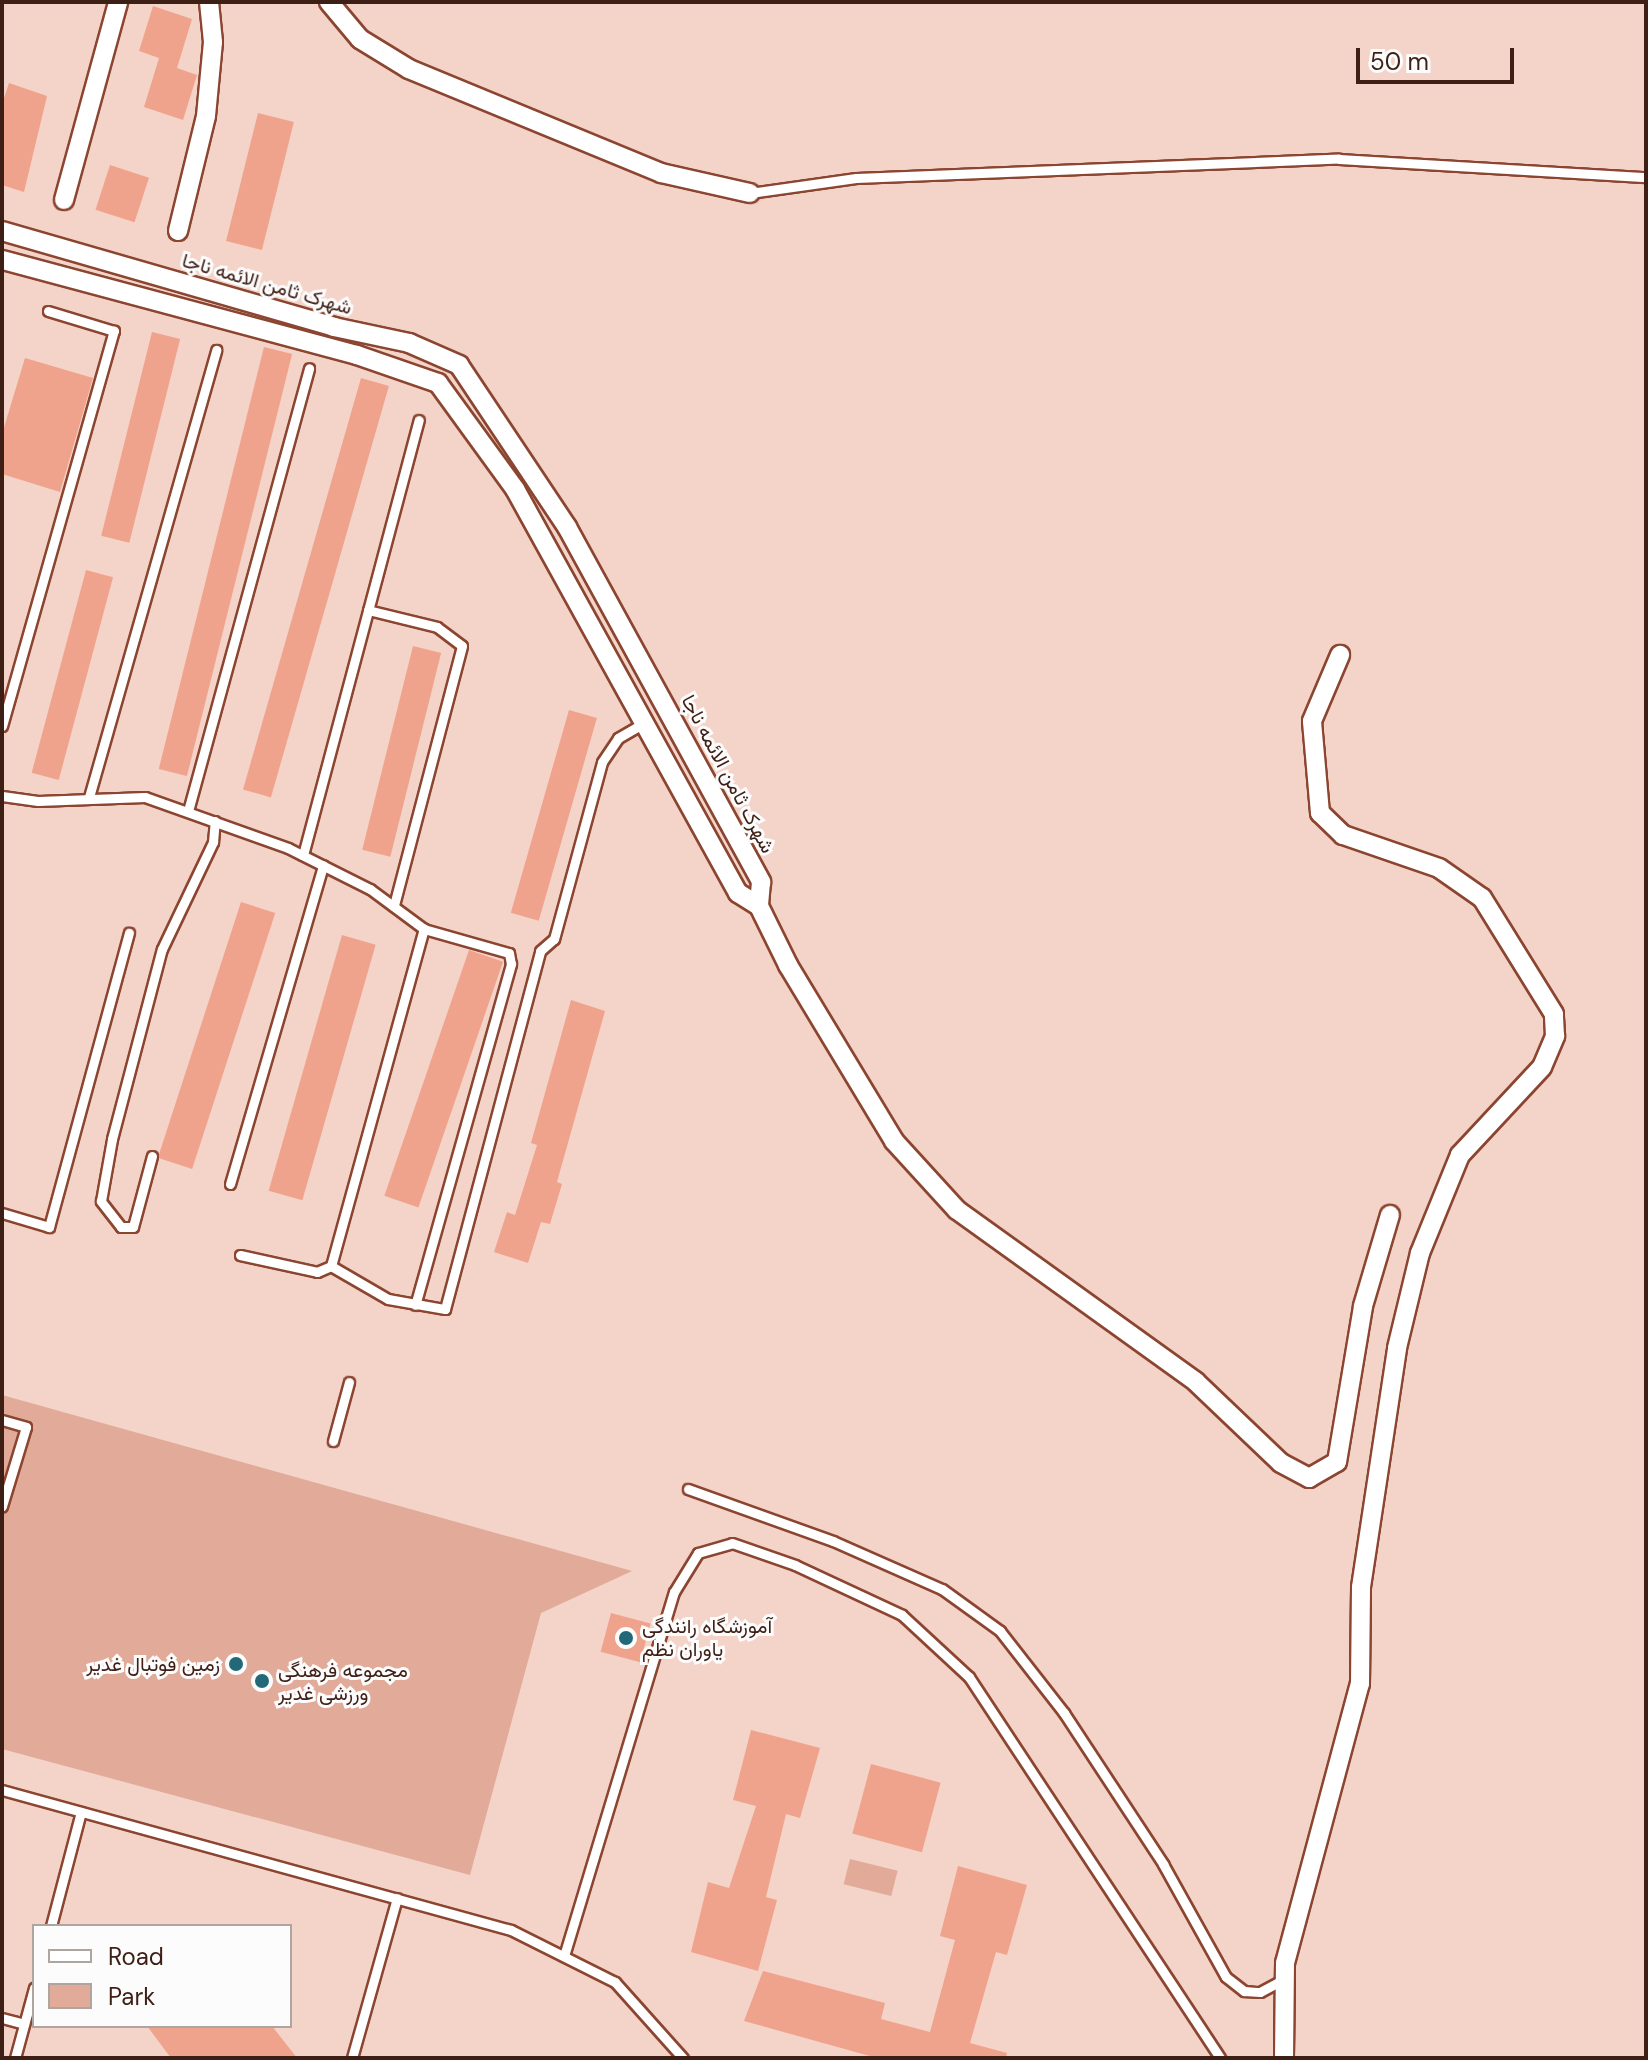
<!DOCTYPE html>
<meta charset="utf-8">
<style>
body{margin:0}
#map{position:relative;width:1648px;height:2060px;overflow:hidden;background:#f4d3c8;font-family:"DM Sans",Vazirmatn,sans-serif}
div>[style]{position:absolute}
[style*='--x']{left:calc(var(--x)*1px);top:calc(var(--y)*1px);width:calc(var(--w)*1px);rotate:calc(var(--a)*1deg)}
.green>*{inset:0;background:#e1aa99;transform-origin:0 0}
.building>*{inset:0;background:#f0a38c;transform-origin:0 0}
.roads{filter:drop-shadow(2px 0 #8b4530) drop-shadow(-2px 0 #8b4530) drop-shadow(0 2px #8b4530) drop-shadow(0 -2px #8b4530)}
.service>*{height:9px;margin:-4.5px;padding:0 4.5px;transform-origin:4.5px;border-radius:4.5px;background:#fff}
.minor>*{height:18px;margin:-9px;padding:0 9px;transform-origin:9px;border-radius:9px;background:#fff}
.dots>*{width:22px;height:22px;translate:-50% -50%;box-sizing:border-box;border:4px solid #fcfcfc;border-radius:50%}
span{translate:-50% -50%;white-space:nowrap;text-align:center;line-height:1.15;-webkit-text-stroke:6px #fcfcfc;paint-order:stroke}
.street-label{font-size:20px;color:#3e1f16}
.poi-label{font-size:20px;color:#3e1f16}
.left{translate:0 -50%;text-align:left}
.right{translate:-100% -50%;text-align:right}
.frame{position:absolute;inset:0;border:4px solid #3e1f16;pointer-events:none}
.legend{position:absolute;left:32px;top:1924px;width:260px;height:104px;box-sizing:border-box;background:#fcfcfc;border:2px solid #b0a4a0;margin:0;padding:10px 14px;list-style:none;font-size:24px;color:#3e1f16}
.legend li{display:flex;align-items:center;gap:16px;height:40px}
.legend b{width:40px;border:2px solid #b0a4a0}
.scale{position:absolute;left:1356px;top:48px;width:158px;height:36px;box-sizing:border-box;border:4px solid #3e1f16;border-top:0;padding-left:10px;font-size:24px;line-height:28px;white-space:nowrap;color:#3e1f16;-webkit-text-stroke:6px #fcfcfc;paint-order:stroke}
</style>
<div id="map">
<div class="green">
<i style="clip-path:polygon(2px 1395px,632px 1571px,541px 1613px,470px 1875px,2px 1749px)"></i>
<i style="left:850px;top:1859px;width:49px;height:26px;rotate:14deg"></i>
</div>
<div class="building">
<i style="clip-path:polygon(153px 6px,192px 19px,177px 68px,197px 75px,183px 120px,144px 107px,159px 58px,139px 51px)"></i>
<i style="clip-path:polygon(9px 83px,47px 96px,24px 192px,2px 185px,2px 104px)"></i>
<i style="left:258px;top:113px;width:37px;height:132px;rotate:14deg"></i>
<i style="left:110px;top:165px;width:41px;height:47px;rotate:18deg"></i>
<i style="left:152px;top:332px;width:29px;height:210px;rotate:14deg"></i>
<i style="left:264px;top:347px;width:29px;height:435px;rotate:14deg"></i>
<i style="clip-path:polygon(25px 358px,93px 378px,60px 492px,2px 474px,2px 434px)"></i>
<i style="left:361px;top:378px;width:29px;height:428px;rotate:16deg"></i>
<i style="left:86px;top:570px;width:28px;height:210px;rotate:15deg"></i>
<i style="left:413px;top:646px;width:29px;height:210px;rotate:14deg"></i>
<i style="left:569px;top:710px;width:29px;height:211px;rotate:16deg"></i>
<i style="left:241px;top:902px;width:36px;height:269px;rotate:18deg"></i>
<i style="left:342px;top:935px;width:35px;height:266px;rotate:16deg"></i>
<i style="left:469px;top:950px;width:36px;height:260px;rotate:19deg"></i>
<i style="clip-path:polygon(571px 1000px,605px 1011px,557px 1182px,562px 1184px,550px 1224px,541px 1222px,528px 1263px,494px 1252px,507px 1212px,515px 1215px,537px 1145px,531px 1143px)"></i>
<i style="left:611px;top:1613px;width:41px;height:40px;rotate:15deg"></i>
<i style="clip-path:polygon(751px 1730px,820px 1748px,800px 1818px,786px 1814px,766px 1897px,777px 1900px,758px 1971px,691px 1952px,708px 1882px,729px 1888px,756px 1806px,733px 1800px)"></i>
<i style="left:871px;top:1764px;width:72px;height:72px;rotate:15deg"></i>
<i style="clip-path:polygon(958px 1866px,1027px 1885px,1007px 1955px,996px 1952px,970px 2043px,1007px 2053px,1006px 2058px,877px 2058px,744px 2021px,763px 1971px,885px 2003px,881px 2019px,930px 2032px,955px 1940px,940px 1936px)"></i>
<i style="clip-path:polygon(147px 2026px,272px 2026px,297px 2058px,171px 2058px)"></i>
</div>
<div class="roads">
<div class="service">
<i style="--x:750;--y:193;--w:107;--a:-8.1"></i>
<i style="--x:856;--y:178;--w:483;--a:-2.3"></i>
<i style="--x:1339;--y:159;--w:308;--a:3.4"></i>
<i style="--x:368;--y:610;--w:71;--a:13.8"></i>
<i style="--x:437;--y:627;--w:31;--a:37"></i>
<i style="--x:462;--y:646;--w:269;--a:104.7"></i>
<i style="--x:2;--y:726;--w:411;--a:-74.2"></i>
<i style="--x:114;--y:331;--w:69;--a:-163.1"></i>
<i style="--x:2;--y:796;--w:36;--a:8"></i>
<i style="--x:38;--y:801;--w:107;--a:-2.1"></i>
<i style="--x:145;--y:797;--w:152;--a:19.6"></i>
<i style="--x:288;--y:848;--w:92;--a:26.6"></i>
<i style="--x:370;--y:889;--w:67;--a:36.5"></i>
<i style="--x:424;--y:929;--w:88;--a:15.8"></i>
<i style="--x:509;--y:953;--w:11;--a:80"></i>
<i style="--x:511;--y:964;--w:354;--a:105.7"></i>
<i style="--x:89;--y:797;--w:465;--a:-74.1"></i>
<i style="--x:188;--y:811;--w:459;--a:-74.7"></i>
<i style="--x:303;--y:855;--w:450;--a:-75.1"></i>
<i style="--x:152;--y:1156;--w:73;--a:105"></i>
<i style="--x:133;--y:1227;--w:12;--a:180"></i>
<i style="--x:121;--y:1227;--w:33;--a:-128"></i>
<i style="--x:101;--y:1201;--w:63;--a:-79.9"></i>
<i style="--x:112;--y:1139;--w:196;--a:-75.3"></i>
<i style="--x:162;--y:949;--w:119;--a:-64.5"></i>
<i style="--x:213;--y:842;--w:21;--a:-85"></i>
<i style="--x:230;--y:1184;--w:332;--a:-73.7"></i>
<i style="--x:2;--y:1213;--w:49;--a:16.6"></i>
<i style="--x:49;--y:1227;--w:305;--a:-74.8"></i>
<i style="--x:240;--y:1255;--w:79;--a:12.4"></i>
<i style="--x:317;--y:1272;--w:15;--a:-23"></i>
<i style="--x:331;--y:1266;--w:66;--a:30.1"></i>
<i style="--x:388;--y:1299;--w:58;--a:10"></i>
<i style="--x:445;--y:1309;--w:370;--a:-75.1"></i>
<i style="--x:540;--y:951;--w:18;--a:-41"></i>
<i style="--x:554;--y:939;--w:183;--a:-74.8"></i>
<i style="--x:602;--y:762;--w:29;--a:-56"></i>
<i style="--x:618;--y:738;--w:28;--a:-30"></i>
<i style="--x:331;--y:1266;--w:350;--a:-74.6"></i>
<i style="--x:2;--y:1420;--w:25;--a:16"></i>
<i style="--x:26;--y:1427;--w:83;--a:106.9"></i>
<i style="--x:333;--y:1441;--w:61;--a:-74.8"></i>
<i style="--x:688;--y:1489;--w:154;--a:19.7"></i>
<i style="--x:833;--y:1541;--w:119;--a:23.8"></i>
<i style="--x:942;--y:1589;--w:72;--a:35.9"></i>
<i style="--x:1000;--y:1631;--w:104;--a:52"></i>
<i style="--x:1064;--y:1713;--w:181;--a:56.7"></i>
<i style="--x:1163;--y:1864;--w:129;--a:60.9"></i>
<i style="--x:1226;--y:1977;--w:23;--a:38"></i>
<i style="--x:1244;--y:1991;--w:16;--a:4"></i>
<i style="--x:1260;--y:1992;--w:27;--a:-28"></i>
<i style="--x:2;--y:1790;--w:528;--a:15.38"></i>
<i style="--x:511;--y:1930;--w:116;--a:26.6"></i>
<i style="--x:615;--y:1982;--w:102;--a:48.2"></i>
<i style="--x:51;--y:1926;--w:118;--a:-75.3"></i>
<i style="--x:564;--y:1956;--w:380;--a:-73.2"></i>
<i style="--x:674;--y:1592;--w:46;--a:-58.4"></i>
<i style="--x:698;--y:1553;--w:35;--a:-16"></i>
<i style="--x:732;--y:1543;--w:67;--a:19.2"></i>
<i style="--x:795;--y:1565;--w:118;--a:25"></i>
<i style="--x:902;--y:1615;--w:91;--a:42.8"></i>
<i style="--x:969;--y:1677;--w:456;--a:56.6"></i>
<i style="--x:2;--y:2018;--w:23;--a:15"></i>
<i style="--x:15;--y:2058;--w:73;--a:-74.8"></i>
<i style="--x:352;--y:2058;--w:166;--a:-74.3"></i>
</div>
<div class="minor">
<i style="--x:329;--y:2;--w:48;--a:50"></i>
<i style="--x:360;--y:39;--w:57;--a:31.5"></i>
<i style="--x:409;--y:69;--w:273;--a:22.4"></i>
<i style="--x:661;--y:173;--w:91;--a:12.7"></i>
<i style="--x:64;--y:200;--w:205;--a:-74.7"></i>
<i style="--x:2;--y:231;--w:346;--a:16.1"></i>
<i style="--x:334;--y:327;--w:77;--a:12"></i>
<i style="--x:409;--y:343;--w:55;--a:23.7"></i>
<i style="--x:459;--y:365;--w:195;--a:56.3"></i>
<i style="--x:567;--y:527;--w:405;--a:61.3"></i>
<i style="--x:761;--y:882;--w:24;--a:95"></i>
<i style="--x:759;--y:906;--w:25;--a:-148"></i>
<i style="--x:738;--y:893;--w:461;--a:-118.9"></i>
<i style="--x:515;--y:489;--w:131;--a:-126"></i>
<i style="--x:438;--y:383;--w:86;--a:-160.9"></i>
<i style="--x:357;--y:355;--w:367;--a:-165"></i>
<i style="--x:178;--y:231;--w:118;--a:-76.3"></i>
<i style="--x:206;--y:116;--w:74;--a:-84.6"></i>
<i style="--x:213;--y:42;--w:40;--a:-95.7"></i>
<i style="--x:759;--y:906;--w:66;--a:63.8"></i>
<i style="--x:788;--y:965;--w:205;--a:58.9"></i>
<i style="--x:894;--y:1141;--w:93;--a:47.6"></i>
<i style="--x:957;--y:1210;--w:294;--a:35.7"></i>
<i style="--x:1196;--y:1382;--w:117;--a:43.6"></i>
<i style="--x:1281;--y:1463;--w:32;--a:28"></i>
<i style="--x:1309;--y:1478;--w:32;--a:-30"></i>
<i style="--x:1337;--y:1462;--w:158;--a:-80.5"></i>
<i style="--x:1363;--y:1306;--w:95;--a:-73.5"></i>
<i style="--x:1284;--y:2058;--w:95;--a:-89.4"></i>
<i style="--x:1285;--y:1963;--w:289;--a:-75"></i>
<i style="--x:1360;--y:1684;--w:97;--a:-89.4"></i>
<i style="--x:1361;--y:1587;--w:242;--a:-81.4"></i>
<i style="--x:1397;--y:1348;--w:98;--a:-76.4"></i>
<i style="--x:1420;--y:1253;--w:106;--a:-67.8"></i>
<i style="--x:1460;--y:1155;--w:120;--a:-47"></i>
<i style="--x:1542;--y:1067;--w:34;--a:-67"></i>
<i style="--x:1555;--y:1036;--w:22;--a:-93"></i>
<i style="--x:1554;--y:1014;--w:137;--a:-121.8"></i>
<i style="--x:1482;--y:898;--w:52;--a:-145.1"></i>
<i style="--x:1439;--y:868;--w:102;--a:-161"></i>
<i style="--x:1343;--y:835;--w:32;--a:-136"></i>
<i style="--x:1320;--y:813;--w:92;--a:-95"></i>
<i style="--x:1312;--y:721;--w:72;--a:-67"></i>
</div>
</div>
<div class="dots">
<i style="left:626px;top:1638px;background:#236879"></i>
<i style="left:236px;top:1664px;background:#236879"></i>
<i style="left:262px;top:1681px;background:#236879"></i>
</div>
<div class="street-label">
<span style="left:267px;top:284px;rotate:16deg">شهرک ثامن الائمه ناجا</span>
<span style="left:728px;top:774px;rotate:62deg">شهرک ثامن الائمه ناجا</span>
</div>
<div class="poi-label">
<span class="left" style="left:642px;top:1638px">آموزشگاه رانندگی<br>یاوران نظم</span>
<span class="right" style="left:220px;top:1664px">زمین فوتبال غدیر</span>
<span class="left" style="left:278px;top:1682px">مجموعه فرهنگی<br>ورزشی غدیر</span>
</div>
<div class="frame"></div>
<ul class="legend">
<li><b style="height:10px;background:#fff"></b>Road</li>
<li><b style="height:22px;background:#e1aa99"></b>Park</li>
</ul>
<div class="scale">50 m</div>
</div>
